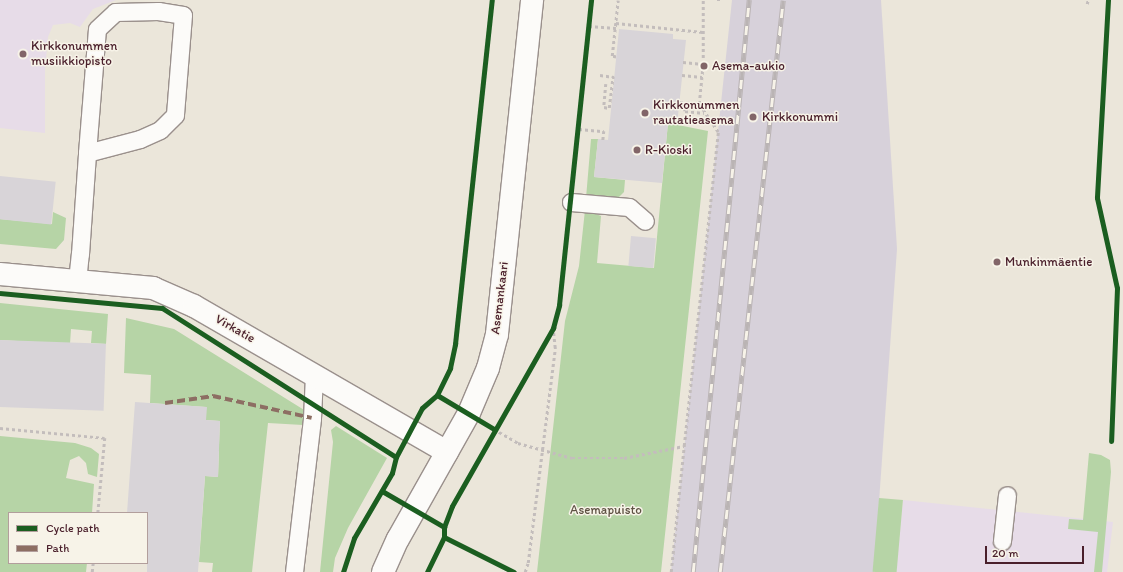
<!DOCTYPE html>
<meta charset="utf-8">
<style>
body{margin:0}
#map{position:relative;width:1123px;height:572px;overflow:hidden;background:#ebe6da;font-family:Itim,sans-serif}
div>[style]{position:absolute}
[style*='--x']{left:calc(var(--x)*1px);top:calc(var(--y)*1px);width:calc(var(--w)*1px);rotate:calc(var(--a)*1deg)}
.built>*{inset:0;background:#e7dce8}
.industrial>*{inset:0;background:#d7d1da}
.green>*{inset:0;background:#b6d4a6;transform-origin:0 0}
.building>*{inset:0;background:#d8d4d8;transform-origin:0 0}
.path>*{height:2.5px;margin-top:-1.25px;transform-origin:0;background:repeating-linear-gradient(90deg,#c3bdbc 0 3px,transparent 0 6px)}
.roads{filter:drop-shadow(1px 0 #9a908c) drop-shadow(-1px 0 #9a908c) drop-shadow(0 1px #9a908c) drop-shadow(0 -1px #9a908c)}
.service>*{height:17px;margin:-8.5px;padding:0 8.5px;transform-origin:8.5px;border-radius:8.5px;background:#fcfbf9}
.minor>*{height:22px;margin:-11px;padding:0 11px;transform-origin:11px;border-radius:11px;background:#fcfbf9}
.tertiary>*{height:22px;margin:-11px;padding:0 11px;transform-origin:11px;border-radius:11px;background:#fcfbf9}
.rail>*{height:4.5px;margin-top:-2.25px;transform-origin:0;background:repeating-linear-gradient(90deg,#f7f3e8 0 9px,#bab4b4 0 18px);box-sizing:border-box;border-block:1px solid #bab4b4}
.quiet>*{height:4px;margin-top:-2px;transform-origin:0;background:repeating-linear-gradient(90deg,#8d6e63 0 8px,transparent 0 12px)}
.cycleway>*{height:5px;margin:-2.5px;padding:0 2.5px;transform-origin:2.5px;border-radius:2.5px;background:#1b5e20}
.dots>*{width:11px;height:11px;translate:-50% -50%;box-sizing:border-box;border:2px solid #f7f3e8;border-radius:50%}
span{translate:-50% -50%;white-space:nowrap;text-align:center;line-height:1.15;-webkit-text-stroke:3px #f7f3e8;paint-order:stroke}
.poi-label{font-size:13px;color:#4a1f2b}
.left{translate:0 -50%;text-align:left}
.street-label{font-size:13px;color:#4a1f2b}
.park-label{font-size:13px;color:#5e5143}
.legend{position:absolute;left:8px;top:512px;width:140px;height:52px;box-sizing:border-box;background:#f7f3e8;border:1px solid #b29e9c;margin:0;padding:5px 7px;list-style:none;font-size:12px;color:#4a1f2b}
.legend li{display:flex;align-items:center;gap:8px;height:20px}
.legend b{width:20px;border:1px solid #b29e9c}
.scale{position:absolute;left:985px;top:546px;width:99px;height:18px;box-sizing:border-box;border:2px solid #4a1f2b;border-top:0;padding-left:5px;font-size:12px;line-height:14px;white-space:nowrap;color:#4a1f2b;-webkit-text-stroke:3px #f7f3e8;paint-order:stroke}
</style>
<div id="map">
<div class="built">
<i style="clip-path:polygon(0 0,116px 0,93px 9px,80px 27px,70px 23px,53px 25px,48px 37px,45px 70px,45px 133px,0 128px)"></i>
<i style="clip-path:polygon(903px 500px,1113px 522px,1107px 572px,896px 572px)"></i>
</div>
<div class="industrial">
<i style="clip-path:polygon(732px 0,881px 0,897px 249px,874px 572px,671px 572px)"></i>
</div>
<div class="green">
<i style="clip-path:polygon(668px 123px,708px 131px,661px 572px,537px 572px,565px 321px,579px 266px,585px 210px,601px 216px,597px 263px,654px 268px)"></i>
<i style="clip-path:polygon(591px 139px,598px 139px,594px 177px,625px 180px,624px 192px,616px 200px,586px 198px)"></i>
<i style="clip-path:polygon(53px 212px,66px 218px,64px 240px,56px 249px,0 244px,0 219px,52px 224px)"></i>
<i style="clip-path:polygon(0 303px,108px 314px,106px 344px,91px 343px,92px 331px,71px 329px,70px 344px,0 340px)"></i>
<i style="clip-path:polygon(126px 318px,174px 329px,309px 413px,303px 425px,268px 423px,252px 572px,212px 572px,213px 563px,199px 562px,205px 476px,218px 477px,219px 451px,205px 450px,219px 445px,220px 421px,206px 420px,206px 407px,150px 403px,151px 375px,124px 373px)"></i>
<i style="clip-path:polygon(336px 426px,387px 458px,348px 528px,335px 558px,333px 572px,320px 572px,333px 442px,331px 430px)"></i>
<i style="clip-path:polygon(0 436px,75px 443px,91px 448px,99px 454px,97px 477px,88px 474px,86px 463px,79px 456px,70px 460px,66px 478px,94px 484px,92px 513px,9px 513px,9px 563px,87px 563px,86px 572px,0 572px)"></i>
<i style="clip-path:polygon(1089px 453px,1101px 455px,1110px 460px,1111px 472px,1102px 572px,1094px 572px,1098px 532px,1068px 529px,1069px 519px,1083px 520px)"></i>
<i style="left:879px;top:498px;width:24px;height:74px;rotate:5deg"></i>
</div>
<div class="building">
<i style="clip-path:polygon(619px 29px,673px 34px,673px 39px,686px 40px,677px 125px,668px 123px,662px 183px,594px 177px,598px 139px,608px 140px)"></i>
<i style="left:0;top:176px;width:56px;height:43px;rotate:6deg"></i>
<i style="left:631px;top:236px;width:25px;height:30px;rotate:5deg"></i>
<i style="left:0;top:340px;width:106px;height:67px;rotate:2deg"></i>
<i style="clip-path:polygon(135px 402px,207px 407px,206px 420px,220px 421px,218px 477px,205px 476px,198px 572px,147px 572px,147px 513px,127px 513px)"></i>
</div>
<div class="path">
<i style="--x:717;--y:0;--w:4;--a:0"></i>
<i style="--x:1087;--y:4;--w:4;--a:-76"></i>
<i style="--x:616;--y:23;--w:87;--a:5.9"></i>
<i style="--x:589;--y:26;--w:27;--a:4"></i>
<i style="--x:616;--y:57;--w:4;--a:-166"></i>
<i style="--x:612;--y:56;--w:56;--a:-83.9"></i>
<i style="--x:683;--y:62;--w:20;--a:6"></i>
<i style="--x:600;--y:75;--w:14;--a:8"></i>
<i style="--x:682;--y:75;--w:20;--a:6"></i>
<i style="--x:606;--y:84;--w:23;--a:95"></i>
<i style="--x:604;--y:107;--w:5;--a:11"></i>
<i style="--x:609;--y:108;--w:32;--a:-83"></i>
<i style="--x:680;--y:102;--w:19;--a:6"></i>
<i style="--x:685;--y:103;--w:8;--a:90"></i>
<i style="--x:685;--y:111;--w:19;--a:6"></i>
<i style="--x:579;--y:129;--w:25;--a:5"></i>
<i style="--x:604;--y:131;--w:9;--a:96"></i>
<i style="--x:0;--y:428;--w:105;--a:5.4"></i>
<i style="--x:105;--y:438;--w:75;--a:95.3"></i>
<i style="--x:494;--y:429;--w:28;--a:30"></i>
<i style="--x:518;--y:443;--w:56;--a:15.5"></i>
<i style="--x:572;--y:458;--w:52;--a:0"></i>
<i style="--x:624;--y:458;--w:61;--a:-11.3"></i>
<i style="--x:684;--y:446;--w:316;--a:-83.8"></i>
<i style="--x:718;--y:132;--w:34;--a:-124"></i>
<i style="--x:699;--y:104;--w:40;--a:-84.3"></i>
<i style="--x:703;--y:64;--w:64;--a:-90"></i>
<i style="--x:92;--y:572;--w:9;--a:-84"></i>
<i style="--x:525;--y:572;--w:9;--a:-72"></i>
<i style="--x:528;--y:563;--w:217;--a:-82.8"></i>
<i style="--x:555;--y:348;--w:20;--a:-96"></i>
<i style="--x:671;--y:572;--w:127;--a:-84.1"></i>
</div>
<div class="roads">
<div class="service">
<i style="--x:571;--y:202;--w:58;--a:4.9"></i>
<i style="--x:629;--y:207;--w:21;--a:41"></i>
<i style="--x:77;--y:281;--w:27;--a:-84"></i>
<i style="--x:80;--y:254;--w:101;--a:-86"></i>
<i style="--x:87;--y:153;--w:124;--a:-85.4"></i>
<i style="--x:97;--y:29;--w:25;--a:-43"></i>
<i style="--x:115;--y:12;--w:43;--a:-1.3"></i>
<i style="--x:158;--y:11;--w:25;--a:9"></i>
<i style="--x:183;--y:15;--w:100;--a:94.6"></i>
<i style="--x:175;--y:115;--w:21;--a:135"></i>
<i style="--x:160;--y:130;--w:22;--a:156"></i>
<i style="--x:140;--y:139;--w:55;--a:165.2"></i>
<i style="--x:1002;--y:541;--w:46;--a:-83.8"></i>
<i style="--x:294;--y:572;--w:155;--a:-83.3"></i>
<i style="--x:312;--y:418;--w:43;--a:-87.3"></i>
</div>
<div class="minor">
<i style="--x:0;--y:274;--w:154;--a:5.2"></i>
<i style="--x:153;--y:288;--w:45;--a:23.7"></i>
<i style="--x:194;--y:306;--w:292;--a:30"></i>
</div>
<div class="tertiary">
<i style="--x:383;--y:572;--w:36;--a:-66"></i>
<i style="--x:398;--y:539;--w:145;--a:-60.6"></i>
<i style="--x:469;--y:413;--w:49;--a:-67.1"></i>
<i style="--x:488;--y:368;--w:35;--a:-75"></i>
<i style="--x:497;--y:334;--w:336;--a:-84"></i>
</div>
</div>
<div class="rail">
<i style="--x:693;--y:572;--w:575;--a:-84.41"></i>
<i style="--x:720;--y:572;--w:575;--a:-83.71"></i>
</div>
<div class="quiet">
<i style="--x:165;--y:403;--w:49;--a:-8.3"></i>
<i style="--x:213;--y:396;--w:101;--a:12.5"></i>
</div>
<div class="cycleway">
<i style="--x:1108;--y:0;--w:198;--a:93.2"></i>
<i style="--x:1097;--y:198;--w:92;--a:77.5"></i>
<i style="--x:1117;--y:288;--w:153;--a:92.2"></i>
<i style="--x:0;--y:293;--w:163;--a:5.3"></i>
<i style="--x:162;--y:308;--w:277;--a:32.5"></i>
<i style="--x:437;--y:395;--w:66;--a:30.8"></i>
<i style="--x:382;--y:491;--w:72;--a:30.1"></i>
<i style="--x:444;--y:537;--w:78;--a:26.6"></i>
<i style="--x:343;--y:572;--w:36;--a:-72"></i>
<i style="--x:354;--y:538;--w:75;--a:-59.7"></i>
<i style="--x:392;--y:473;--w:16;--a:-76"></i>
<i style="--x:396;--y:457;--w:55;--a:-62"></i>
<i style="--x:422;--y:408;--w:20;--a:-41"></i>
<i style="--x:437;--y:395;--w:30;--a:-64"></i>
<i style="--x:450;--y:368;--w:25;--a:-78"></i>
<i style="--x:455;--y:344;--w:346;--a:-83.9"></i>
<i style="--x:427;--y:572;--w:39;--a:-64"></i>
<i style="--x:444;--y:537;--w:10;--a:-90"></i>
<i style="--x:444;--y:527;--w:22;--a:-69"></i>
<i style="--x:452;--y:506;--w:205;--a:-60.4"></i>
<i style="--x:553;--y:328;--w:24;--a:-75"></i>
<i style="--x:559;--y:305;--w:307;--a:-84"></i>
</div>
<div class="dots">
<i style="left:23px;top:54px;background:#826568"></i>
<i style="left:704px;top:66px;background:#826568"></i>
<i style="left:645px;top:113px;background:#826568"></i>
<i style="left:753px;top:117px;background:#826568"></i>
<i style="left:637px;top:150px;background:#826568"></i>
<i style="left:997px;top:262px;background:#826568"></i>
</div>
<div class="poi-label">
<span class="left" style="left:31px;top:54px">Kirkkonummen<br>musiikkiopisto</span>
<span class="left" style="left:712px;top:66px">Asema-aukio</span>
<span class="left" style="left:653px;top:113px">Kirkkonummen<br>rautatieasema</span>
<span class="left" style="left:762px;top:117px">Kirkkonummi</span>
<span class="left" style="left:645px;top:150px">R-Kioski</span>
<span class="left" style="left:1005px;top:262px">Munkinmäentie</span>
</div>
<div class="street-label">
<span style="left:500px;top:298px;rotate:-83deg">Asemankaari</span>
<span style="left:235px;top:329px;rotate:30deg">Virkatie</span>
</div>
<div class="park-label">
<span style="left:606px;top:510px">Asemapuisto</span>
</div>
<ul class="legend">
<li><b style="height:5px;background:#1b5e20"></b>Cycle path</li>
<li><b style="height:5px;background:#8d6e63"></b>Path</li>
</ul>
<div class="scale">20 m</div>
</div>
